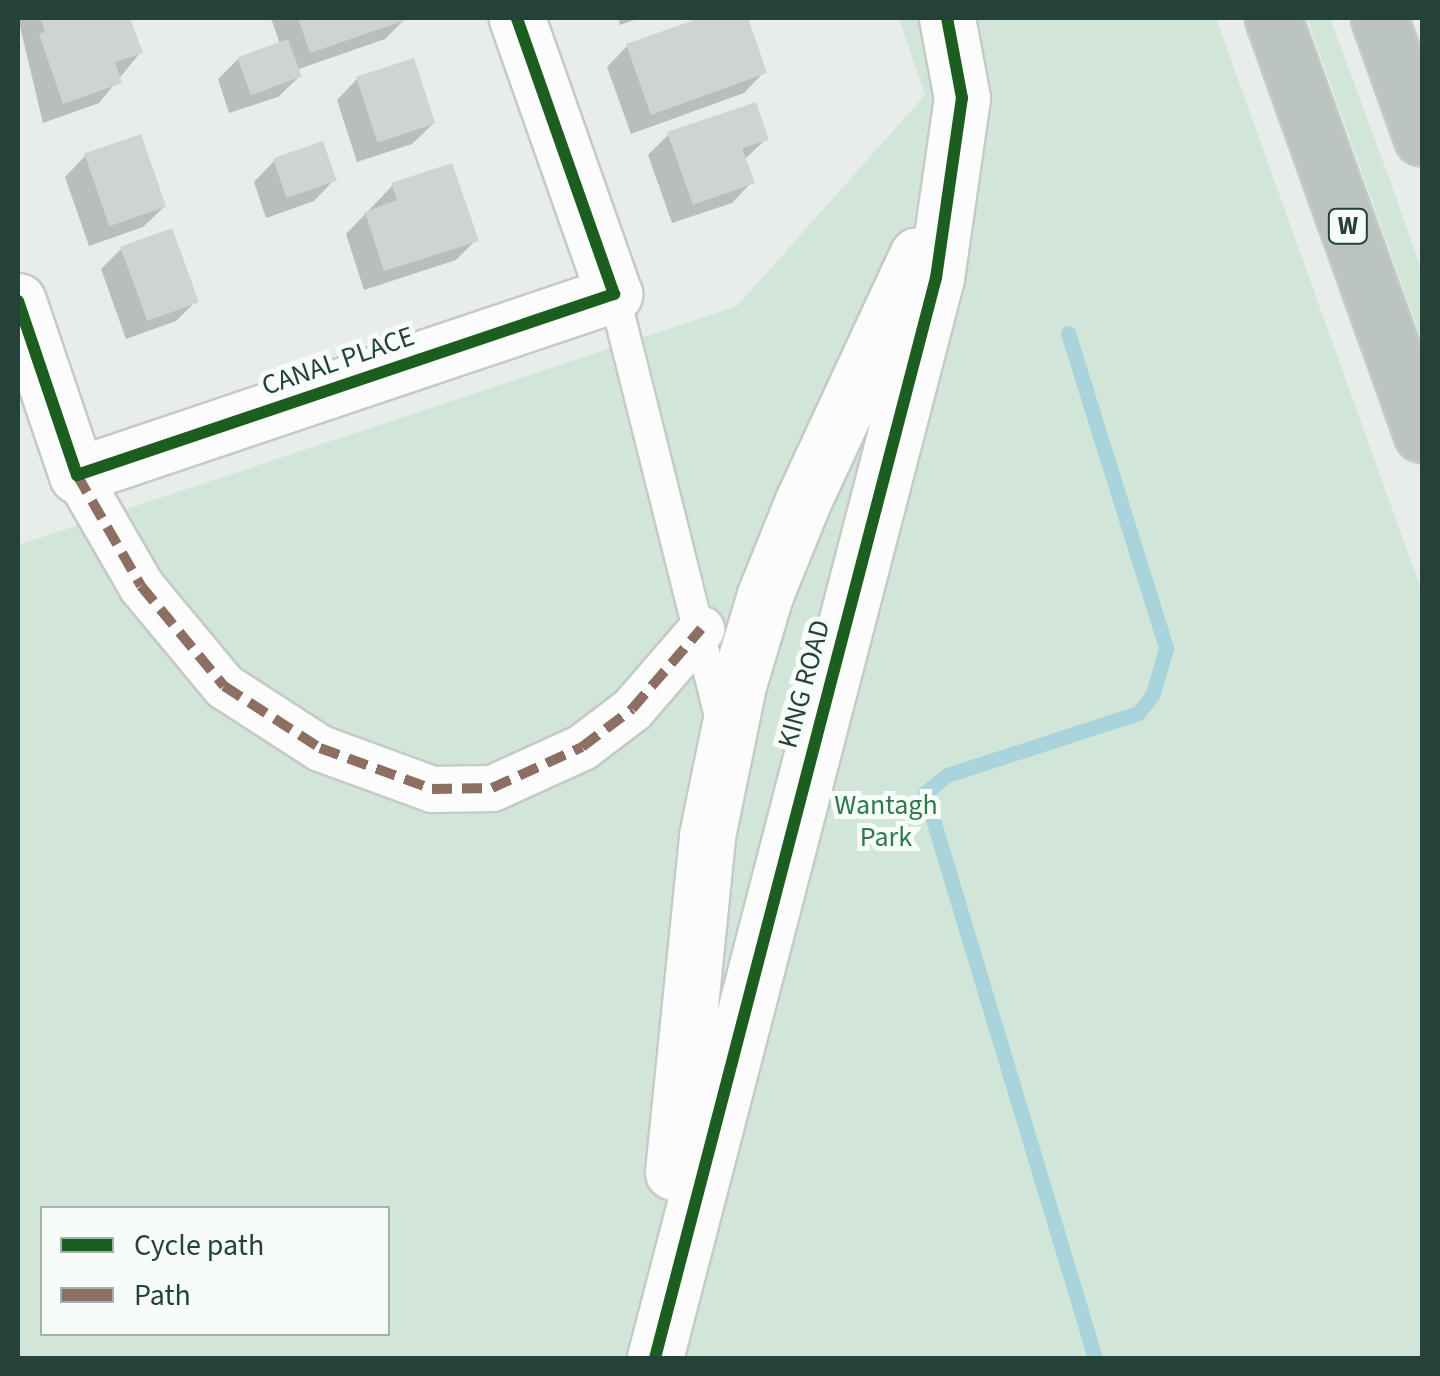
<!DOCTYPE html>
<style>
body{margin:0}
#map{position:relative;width:1440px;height:1376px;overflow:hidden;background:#e8edeb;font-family:"Source Sans 3",sans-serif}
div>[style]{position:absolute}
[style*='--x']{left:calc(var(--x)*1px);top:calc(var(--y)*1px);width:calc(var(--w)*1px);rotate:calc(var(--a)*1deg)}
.green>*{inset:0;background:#d1e6d8}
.shadow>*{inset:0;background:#0003}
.stream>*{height:15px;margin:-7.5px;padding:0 7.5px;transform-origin:7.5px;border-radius:7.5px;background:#a9d4db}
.building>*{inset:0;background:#cfd4d2;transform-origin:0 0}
.roads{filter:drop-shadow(2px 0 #c5cac8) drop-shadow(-2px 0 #c5cac8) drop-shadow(0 2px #c5cac8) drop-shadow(0 -2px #c5cac8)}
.service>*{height:30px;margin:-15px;padding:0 15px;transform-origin:15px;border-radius:15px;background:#fcfcfc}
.pedestrian>*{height:45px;margin:-22.5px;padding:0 22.5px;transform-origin:22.5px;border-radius:22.5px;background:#fcfcfc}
.minor>*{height:55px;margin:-27.5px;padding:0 27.5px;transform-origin:27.5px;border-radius:27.5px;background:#fcfcfc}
.tertiary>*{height:55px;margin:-27.5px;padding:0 27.5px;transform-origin:27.5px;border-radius:27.5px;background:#fcfcfc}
.motorway>*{height:55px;margin:-27.5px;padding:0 27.5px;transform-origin:27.5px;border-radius:27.5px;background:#bcc4c2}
.quiet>*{height:10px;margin-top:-5px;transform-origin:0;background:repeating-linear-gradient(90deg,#8d6e63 0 20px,transparent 0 30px)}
.cycleway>*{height:12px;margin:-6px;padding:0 6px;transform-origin:6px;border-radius:6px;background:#1b5e20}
span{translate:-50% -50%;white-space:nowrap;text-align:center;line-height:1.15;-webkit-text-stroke:10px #f7fbf9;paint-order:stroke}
.shield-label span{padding:2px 8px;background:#f7fbf9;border:2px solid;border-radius:8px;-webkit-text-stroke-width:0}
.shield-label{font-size:25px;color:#24423a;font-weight:700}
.street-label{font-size:28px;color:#24423a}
.park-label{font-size:28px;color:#2d7a4b}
.frame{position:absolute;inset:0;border:20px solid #24423a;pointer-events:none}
.legend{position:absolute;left:40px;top:1206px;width:350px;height:130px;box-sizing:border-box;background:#f7fbf9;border:2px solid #a3b1ad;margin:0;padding:12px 18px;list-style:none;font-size:30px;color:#24423a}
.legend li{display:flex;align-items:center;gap:20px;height:50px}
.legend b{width:50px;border:2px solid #a3b1ad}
</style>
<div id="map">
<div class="green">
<i style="clip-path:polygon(evenodd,899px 18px,1216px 18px,1422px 592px,1422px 1358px,18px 1358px,18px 545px,737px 306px,925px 95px,899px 18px,42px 1208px,388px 1208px,388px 1334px,42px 1334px,42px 1208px)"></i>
<i style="clip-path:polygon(1307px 18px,1330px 18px,1391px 183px,1422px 272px,1422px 341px)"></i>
</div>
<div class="shadow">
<i style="clip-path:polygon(18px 18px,128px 18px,140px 53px,99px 103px,43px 123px)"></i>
<i style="clip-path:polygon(271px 18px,405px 18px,405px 19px,385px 39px,296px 70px,299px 77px,278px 97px,229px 113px,218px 79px,238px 59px,280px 44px)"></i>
<i style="clip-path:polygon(618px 18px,640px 18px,620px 25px)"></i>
<i style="clip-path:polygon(707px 18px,745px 18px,764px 72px,744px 93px,631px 134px,607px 67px,627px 46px)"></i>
<i style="clip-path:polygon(357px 79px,433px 124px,412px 144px,357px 162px,337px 100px)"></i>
<i style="clip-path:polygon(669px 134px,766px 139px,744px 160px,752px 182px,732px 203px,672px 223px,648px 155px)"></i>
<i style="clip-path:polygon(85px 156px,164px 207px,143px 227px,89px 246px,65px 177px)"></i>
<i style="clip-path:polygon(274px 161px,334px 180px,314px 201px,266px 218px,254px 182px)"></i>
<i style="clip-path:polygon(392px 186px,476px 240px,456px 260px,364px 290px,346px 234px)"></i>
<i style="clip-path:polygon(121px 249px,196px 301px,176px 321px,126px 339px,101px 269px)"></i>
</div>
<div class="stream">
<i style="--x:1068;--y:333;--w:330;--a:72.7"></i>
<i style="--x:1166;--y:648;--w:48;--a:105.8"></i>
<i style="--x:1153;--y:694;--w:24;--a:128"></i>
<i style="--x:1138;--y:713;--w:201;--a:162"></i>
<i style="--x:947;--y:775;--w:28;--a:141"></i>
<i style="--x:925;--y:793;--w:590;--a:73.25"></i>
</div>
<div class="building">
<i style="clip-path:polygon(40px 18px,130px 18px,143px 53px,115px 62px,122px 83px,63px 104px,39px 34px,45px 32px)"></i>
<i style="clip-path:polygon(298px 18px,412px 18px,310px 53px)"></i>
<i style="clip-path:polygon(700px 18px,748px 18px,767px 73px,651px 115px,626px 44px)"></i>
<i style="left:288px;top:39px;width:40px;height:54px;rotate:70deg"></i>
<i style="left:414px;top:58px;width:69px;height:61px;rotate:72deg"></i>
<i style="clip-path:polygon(756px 102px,769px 140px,742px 148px,755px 183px,693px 205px,667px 132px)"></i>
<i style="left:141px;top:134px;width:77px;height:60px;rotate:71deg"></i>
<i style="left:323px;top:141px;width:42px;height:53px;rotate:71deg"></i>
<i style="clip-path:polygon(452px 163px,479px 241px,384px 271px,365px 212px,397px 200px,391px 183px)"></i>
<i style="left:172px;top:228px;width:79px;height:55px;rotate:70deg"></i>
</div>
<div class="roads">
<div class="service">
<i style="--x:614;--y:294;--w:436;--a:75.9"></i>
</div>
<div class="pedestrian">
<i style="--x:77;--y:475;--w:128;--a:60"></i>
<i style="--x:141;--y:586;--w:130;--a:50.3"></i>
<i style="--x:224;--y:686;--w:114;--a:32.9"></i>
<i style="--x:320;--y:748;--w:119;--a:20.1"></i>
<i style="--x:432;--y:789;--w:60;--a:-1"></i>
<i style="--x:492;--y:788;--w:99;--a:-24.5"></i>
<i style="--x:582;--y:747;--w:63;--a:-37.2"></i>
<i style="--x:632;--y:709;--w:106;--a:-49.2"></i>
</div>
<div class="minor">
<i style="--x:18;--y:301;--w:184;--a:71.3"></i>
<i style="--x:77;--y:475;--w:567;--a:-18.63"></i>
<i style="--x:614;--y:294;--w:293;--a:-109.4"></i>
</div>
<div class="tertiary">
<i style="--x:673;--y:1172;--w:338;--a:-84.2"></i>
<i style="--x:707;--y:836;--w:154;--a:-78.4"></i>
<i style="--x:738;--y:685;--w:94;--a:-73.3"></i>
<i style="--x:765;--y:595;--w:101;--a:-68"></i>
<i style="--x:803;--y:501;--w:271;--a:-65.1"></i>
<i style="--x:655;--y:1358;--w:1116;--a:-75.42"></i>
<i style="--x:936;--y:278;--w:182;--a:-81.8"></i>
<i style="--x:962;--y:98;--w:81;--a:-100.6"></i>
</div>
<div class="motorway">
<i style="--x:1273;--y:18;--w:442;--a:70.3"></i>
<i style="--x:1379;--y:18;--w:127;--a:70.3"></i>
</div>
</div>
<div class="quiet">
<i style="--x:77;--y:475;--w:128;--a:60"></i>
<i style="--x:141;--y:586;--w:130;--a:50.3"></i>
<i style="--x:224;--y:686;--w:114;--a:32.9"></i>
<i style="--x:320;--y:748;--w:119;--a:20.1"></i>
<i style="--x:432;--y:789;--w:60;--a:-1"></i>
<i style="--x:492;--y:788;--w:99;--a:-24.5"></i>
<i style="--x:582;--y:747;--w:63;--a:-37.2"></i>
<i style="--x:632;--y:709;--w:106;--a:-49.2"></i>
</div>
<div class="cycleway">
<i style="--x:18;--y:301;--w:184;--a:71.3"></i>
<i style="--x:77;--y:475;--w:567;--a:-18.63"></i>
<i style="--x:614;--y:294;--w:293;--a:-109.4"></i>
<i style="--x:655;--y:1358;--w:1116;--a:-75.42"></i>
<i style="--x:936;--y:278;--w:182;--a:-81.8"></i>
<i style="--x:962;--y:98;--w:81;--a:-100.6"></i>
</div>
<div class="shield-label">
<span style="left:1348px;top:226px">W</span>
</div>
<div class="street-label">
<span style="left:338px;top:361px;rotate:-19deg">CANAL PLACE</span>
<span style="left:804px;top:684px;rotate:-75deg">KING ROAD</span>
</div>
<div class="park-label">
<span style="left:886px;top:821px">Wantagh<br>Park</span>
</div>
<div class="frame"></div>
<ul class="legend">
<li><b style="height:12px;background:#1b5e20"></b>Cycle path</li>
<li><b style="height:12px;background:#8d6e63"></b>Path</li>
</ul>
</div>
